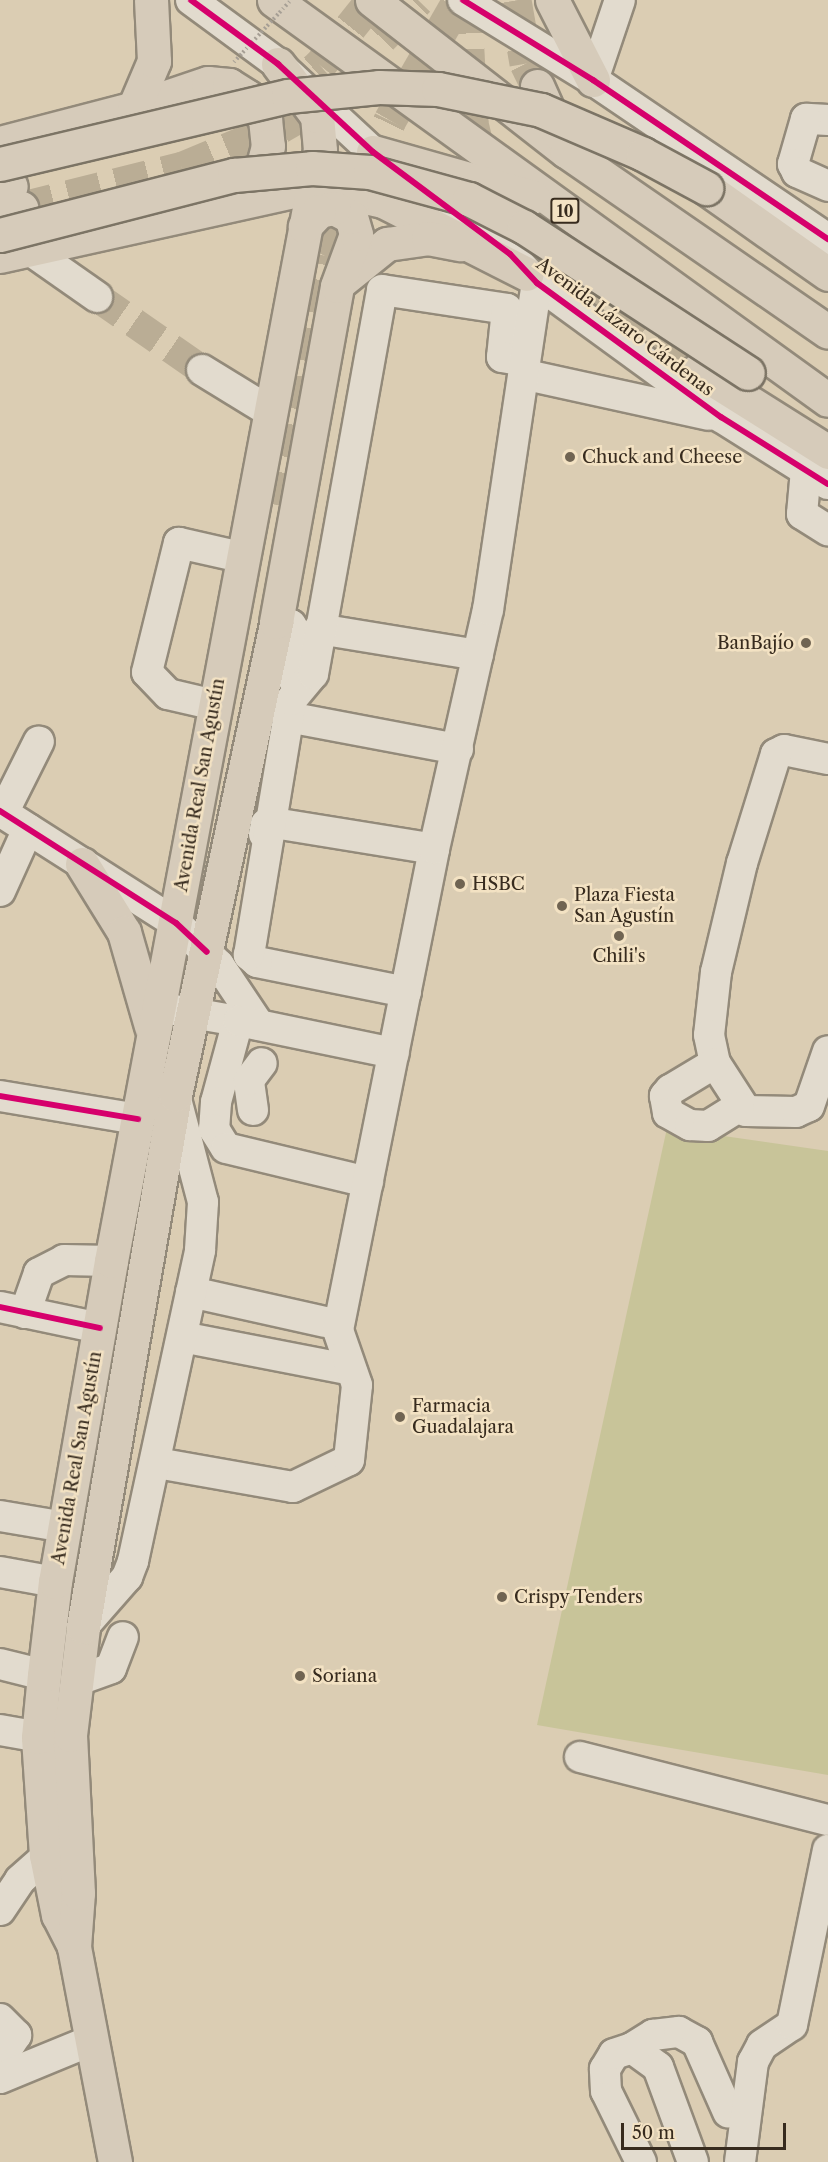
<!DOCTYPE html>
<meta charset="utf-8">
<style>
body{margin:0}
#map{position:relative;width:828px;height:2162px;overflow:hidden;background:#dbcdb3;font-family:"Libre Caslon Text",serif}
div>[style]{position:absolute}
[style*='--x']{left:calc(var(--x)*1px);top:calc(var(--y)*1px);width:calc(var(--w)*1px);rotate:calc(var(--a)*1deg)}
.green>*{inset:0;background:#c8c499}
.minor-tunnel>*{height:30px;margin-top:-15px;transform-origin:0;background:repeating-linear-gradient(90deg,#baad95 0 30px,transparent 0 45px)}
.major-tunnel>*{height:33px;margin-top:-16.5px;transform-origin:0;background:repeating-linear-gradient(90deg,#baad95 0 33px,transparent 0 49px)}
.highway-tunnel>*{height:33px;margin-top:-16.5px;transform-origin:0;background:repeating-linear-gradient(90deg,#baad95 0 33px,transparent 0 49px)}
.roads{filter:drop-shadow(2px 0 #938a7a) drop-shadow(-2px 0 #938a7a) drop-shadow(0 2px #938a7a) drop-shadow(0 -2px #938a7a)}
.minor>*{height:30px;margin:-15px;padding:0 15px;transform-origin:15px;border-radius:15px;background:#e2dbce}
.major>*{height:33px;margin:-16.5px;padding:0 16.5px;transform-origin:16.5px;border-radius:16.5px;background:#d6cbba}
.highway>*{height:33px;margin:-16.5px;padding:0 16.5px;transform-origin:16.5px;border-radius:16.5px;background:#d6cbba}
.path-bridge>*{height:4px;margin-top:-2px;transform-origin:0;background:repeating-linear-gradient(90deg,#a59e94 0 1.5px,transparent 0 4.5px)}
.bridges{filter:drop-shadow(2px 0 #7c7465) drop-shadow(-2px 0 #7c7465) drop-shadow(0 2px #7c7465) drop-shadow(0 -2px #7c7465)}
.highway-bridge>*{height:33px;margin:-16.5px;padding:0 16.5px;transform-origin:16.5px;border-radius:16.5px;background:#d6cbba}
.cycleway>*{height:6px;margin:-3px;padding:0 3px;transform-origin:3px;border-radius:3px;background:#d6006c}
.dots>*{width:16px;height:16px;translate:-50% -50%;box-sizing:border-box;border:3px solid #f3e2c3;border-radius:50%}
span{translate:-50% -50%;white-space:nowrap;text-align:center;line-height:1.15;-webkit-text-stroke:5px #f3e2c3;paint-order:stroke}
.shield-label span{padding:2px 4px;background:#f3e2c3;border:2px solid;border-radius:4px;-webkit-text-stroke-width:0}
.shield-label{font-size:16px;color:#372b1e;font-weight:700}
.street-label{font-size:18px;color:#372b1e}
.poi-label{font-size:18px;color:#372b1e}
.left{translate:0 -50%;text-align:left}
.right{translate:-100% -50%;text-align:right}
.scale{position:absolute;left:621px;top:2123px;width:165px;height:27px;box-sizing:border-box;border:3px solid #372b1e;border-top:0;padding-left:8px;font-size:18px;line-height:21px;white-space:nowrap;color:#372b1e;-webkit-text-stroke:4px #f3e2c3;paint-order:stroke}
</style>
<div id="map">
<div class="green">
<i style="clip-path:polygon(667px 1128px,828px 1151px,828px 1775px,537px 1725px)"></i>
</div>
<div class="minor-tunnel">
<i style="--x:97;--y:297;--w:128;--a:34.8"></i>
</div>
<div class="major-tunnel">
<i style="--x:278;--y:102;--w:56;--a:-41.4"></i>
<i style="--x:320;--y:65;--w:83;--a:-51.3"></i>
<i style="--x:21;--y:208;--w:166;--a:-14"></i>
<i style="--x:182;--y:168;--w:106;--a:-22.7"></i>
<i style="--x:280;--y:127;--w:38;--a:-30"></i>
<i style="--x:313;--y:108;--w:151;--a:-45.8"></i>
<i style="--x:274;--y:504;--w:254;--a:-78.6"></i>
<i style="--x:324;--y:255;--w:150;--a:-63.9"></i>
<i style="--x:390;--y:120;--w:138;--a:-60.1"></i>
</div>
<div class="highway-tunnel">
<i style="--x:465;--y:0;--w:123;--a:86.7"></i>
<i style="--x:472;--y:123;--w:43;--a:76.6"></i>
<i style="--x:515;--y:0;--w:64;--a:80.1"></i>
<i style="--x:526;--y:63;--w:25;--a:64"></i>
<i style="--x:506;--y:217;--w:34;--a:56"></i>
<i style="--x:525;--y:245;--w:65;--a:40.6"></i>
<i style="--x:574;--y:287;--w:149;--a:33.8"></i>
</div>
<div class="roads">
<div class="minor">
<i style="--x:191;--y:0;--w:108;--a:36.3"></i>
<i style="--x:278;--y:64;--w:129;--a:42.8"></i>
<i style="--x:373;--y:152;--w:171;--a:36.7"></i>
<i style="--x:510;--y:254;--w:40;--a:47"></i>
<i style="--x:537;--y:283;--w:228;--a:36.1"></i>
<i style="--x:721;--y:417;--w:126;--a:32.1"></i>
<i style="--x:463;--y:0;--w:153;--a:31.6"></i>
<i style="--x:593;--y:80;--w:284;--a:34.1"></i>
<i style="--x:593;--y:80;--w:84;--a:-71.4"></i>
<i style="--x:828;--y:120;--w:22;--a:-177"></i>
<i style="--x:806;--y:119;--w:47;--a:106.1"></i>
<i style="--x:793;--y:164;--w:9;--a:63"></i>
<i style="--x:797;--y:172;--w:34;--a:24"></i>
<i style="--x:30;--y:250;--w:82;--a:35"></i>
<i style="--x:202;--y:370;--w:79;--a:31.5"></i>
<i style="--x:527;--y:375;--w:186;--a:12.4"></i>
<i style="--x:806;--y:470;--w:44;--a:95.2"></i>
<i style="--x:802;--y:514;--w:31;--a:32"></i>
<i style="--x:276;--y:622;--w:15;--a:11"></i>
<i style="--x:291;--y:625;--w:12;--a:59"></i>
<i style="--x:297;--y:635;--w:44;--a:95.2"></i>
<i style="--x:319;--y:629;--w:161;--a:9.3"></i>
<i style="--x:215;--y:705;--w:48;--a:-166.8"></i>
<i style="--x:168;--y:694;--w:30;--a:-134"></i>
<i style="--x:147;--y:672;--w:133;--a:-76.1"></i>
<i style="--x:179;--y:543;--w:64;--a:12.7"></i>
<i style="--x:288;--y:717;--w:173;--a:10.7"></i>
<i style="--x:828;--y:759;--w:45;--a:-168.4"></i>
<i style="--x:784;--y:750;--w:9;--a:153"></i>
<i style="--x:776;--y:754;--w:114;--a:107.3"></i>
<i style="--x:742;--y:863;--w:112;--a:103.4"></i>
<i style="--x:716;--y:972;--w:63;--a:96.3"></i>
<i style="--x:709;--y:1035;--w:29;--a:78"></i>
<i style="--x:715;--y:1063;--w:57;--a:57.1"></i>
<i style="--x:746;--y:1111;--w:50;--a:1.1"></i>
<i style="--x:796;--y:1112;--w:14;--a:-25"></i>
<i style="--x:809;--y:1106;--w:58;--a:-70.9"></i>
<i style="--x:0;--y:811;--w:209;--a:32.5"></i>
<i style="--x:176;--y:923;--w:60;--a:44.3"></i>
<i style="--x:219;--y:965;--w:72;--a:56.3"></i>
<i style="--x:3;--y:813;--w:80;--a:-63.4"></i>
<i style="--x:264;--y:834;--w:10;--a:-79"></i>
<i style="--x:266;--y:824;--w:8;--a:-7"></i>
<i style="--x:274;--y:823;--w:162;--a:9.2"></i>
<i style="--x:0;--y:891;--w:68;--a:-65.7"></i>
<i style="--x:406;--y:992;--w:152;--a:-168.6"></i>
<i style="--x:257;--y:962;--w:11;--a:-139"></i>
<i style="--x:249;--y:955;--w:258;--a:-80.6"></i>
<i style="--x:291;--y:700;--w:34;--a:-50"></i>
<i style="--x:313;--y:674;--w:390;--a:-79.8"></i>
<i style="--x:382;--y:290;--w:126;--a:8.6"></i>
<i style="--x:507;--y:309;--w:48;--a:95.9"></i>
<i style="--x:502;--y:357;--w:22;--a:10"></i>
<i style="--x:169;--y:1009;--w:70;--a:9.9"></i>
<i style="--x:238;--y:1021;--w:84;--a:105.2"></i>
<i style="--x:216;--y:1102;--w:27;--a:94"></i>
<i style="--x:214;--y:1129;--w:22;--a:58"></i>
<i style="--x:226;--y:1148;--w:146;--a:13.5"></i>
<i style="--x:239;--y:1021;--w:158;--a:11.7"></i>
<i style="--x:715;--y:1063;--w:52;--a:149"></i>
<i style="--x:670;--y:1090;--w:8;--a:130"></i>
<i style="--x:665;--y:1096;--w:17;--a:80"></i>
<i style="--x:668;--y:1113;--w:25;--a:29"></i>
<i style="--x:690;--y:1125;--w:18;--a:3"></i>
<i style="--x:708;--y:1126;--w:36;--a:-32"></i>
<i style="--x:0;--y:1096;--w:140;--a:9.5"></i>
<i style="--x:253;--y:1110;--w:30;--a:-98"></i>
<i style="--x:249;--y:1080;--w:21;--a:-53"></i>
<i style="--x:191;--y:1292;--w:137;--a:12.6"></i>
<i style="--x:0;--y:1307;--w:102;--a:11.9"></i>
<i style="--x:25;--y:1313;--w:42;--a:-70.7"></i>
<i style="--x:39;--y:1273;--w:28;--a:-27"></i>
<i style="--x:64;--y:1260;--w:47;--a:1.2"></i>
<i style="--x:182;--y:1337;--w:172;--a:11"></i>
<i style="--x:157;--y:1463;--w:138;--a:10"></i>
<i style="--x:293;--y:1487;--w:62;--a:-25.7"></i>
<i style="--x:349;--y:1460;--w:75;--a:-83.9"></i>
<i style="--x:357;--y:1385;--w:58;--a:-109.1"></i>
<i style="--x:338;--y:1330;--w:490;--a:-78.7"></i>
<i style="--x:434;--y:849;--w:245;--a:-77.3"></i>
<i style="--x:488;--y:610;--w:331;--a:-81.5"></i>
<i style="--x:0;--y:1516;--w:66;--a:9.6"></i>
<i style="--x:0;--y:1572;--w:56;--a:10.3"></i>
<i style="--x:83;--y:1627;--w:67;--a:-48.7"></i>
<i style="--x:127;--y:1577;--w:17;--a:-69"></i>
<i style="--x:133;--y:1561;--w:318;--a:-77.8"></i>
<i style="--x:200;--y:1250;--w:48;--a:-86.4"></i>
<i style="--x:203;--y:1202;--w:111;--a:-104.7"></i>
<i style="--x:0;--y:1664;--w:45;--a:14"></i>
<i style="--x:76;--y:1681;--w:37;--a:-20"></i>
<i style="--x:111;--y:1668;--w:33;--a:-69"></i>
<i style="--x:0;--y:1730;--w:39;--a:10"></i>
<i style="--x:580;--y:1757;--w:256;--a:14.3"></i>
<i style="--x:0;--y:1910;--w:36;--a:-56"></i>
<i style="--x:20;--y:1880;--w:57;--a:-41.5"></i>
<i style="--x:0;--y:2019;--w:23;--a:45"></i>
<i style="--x:16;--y:2035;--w:30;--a:123"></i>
<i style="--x:632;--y:2048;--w:25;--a:-32"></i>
<i style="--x:653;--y:2035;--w:26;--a:-7"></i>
<i style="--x:679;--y:2032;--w:21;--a:29"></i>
<i style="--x:697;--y:2042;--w:77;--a:66.1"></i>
<i style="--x:0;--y:2078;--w:97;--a:-22.3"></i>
<i style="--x:641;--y:2162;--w:79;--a:-116.2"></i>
<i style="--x:606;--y:2091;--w:22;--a:-93"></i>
<i style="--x:605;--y:2069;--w:17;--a:-59"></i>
<i style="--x:614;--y:2054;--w:19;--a:-18"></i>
<i style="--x:632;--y:2048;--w:32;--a:36"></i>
<i style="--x:658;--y:2067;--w:101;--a:69.8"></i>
<i style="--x:740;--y:2162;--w:101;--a:-82.6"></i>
<i style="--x:753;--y:2062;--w:19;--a:-62"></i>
<i style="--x:762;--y:2045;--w:36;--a:-34"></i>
<i style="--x:792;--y:2025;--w:179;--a:-78.4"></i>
</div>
<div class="major">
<i style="--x:552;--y:0;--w:90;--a:62.9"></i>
<i style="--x:134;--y:108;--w:78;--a:-18.7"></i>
<i style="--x:208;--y:83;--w:21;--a:5"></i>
<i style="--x:229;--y:85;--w:22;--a:32"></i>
<i style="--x:248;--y:97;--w:28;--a:52"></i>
<i style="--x:265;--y:119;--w:27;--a:84"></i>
<i style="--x:268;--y:146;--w:28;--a:105"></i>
<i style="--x:261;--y:173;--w:26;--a:140"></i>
<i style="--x:0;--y:143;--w:138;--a:-14.6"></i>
<i style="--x:134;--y:108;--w:51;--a:-66.9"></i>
<i style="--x:154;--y:61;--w:61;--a:-92.8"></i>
<i style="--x:0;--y:189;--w:11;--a:-15"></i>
<i style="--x:0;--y:213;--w:22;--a:-13"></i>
<i style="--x:0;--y:256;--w:323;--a:-12.5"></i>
<i style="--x:315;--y:186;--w:70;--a:12.4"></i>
<i style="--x:383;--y:201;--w:161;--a:26.9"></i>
<i style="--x:342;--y:280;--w:58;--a:-38.7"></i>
<i style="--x:387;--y:244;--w:41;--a:-8.3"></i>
<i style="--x:428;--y:238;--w:33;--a:11"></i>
<i style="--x:82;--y:864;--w:80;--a:58.3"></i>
<i style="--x:124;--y:932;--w:98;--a:74"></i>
<i style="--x:74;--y:1946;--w:35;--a:-117"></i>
<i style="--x:58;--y:1915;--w:61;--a:-101.3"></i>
<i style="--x:46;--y:1855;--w:118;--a:-93.9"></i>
<i style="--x:38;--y:1737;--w:62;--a:-84.5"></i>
<i style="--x:44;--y:1675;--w:94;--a:-83.3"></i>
<i style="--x:55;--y:1582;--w:326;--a:-80.1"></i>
<i style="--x:111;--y:1261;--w:1130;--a:-79.35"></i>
<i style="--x:320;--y:150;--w:34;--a:-95"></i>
<i style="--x:317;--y:116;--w:65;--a:-126.9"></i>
<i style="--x:115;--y:2162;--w:219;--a:-100.8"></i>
<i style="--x:74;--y:1947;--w:54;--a:-85.8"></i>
<i style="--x:78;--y:1893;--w:158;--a:-92.9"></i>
<i style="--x:70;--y:1735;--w:109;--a:-83.1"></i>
<i style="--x:83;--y:1627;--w:540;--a:-80.19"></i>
<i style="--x:175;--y:1095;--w:484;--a:-77.9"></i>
<i style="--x:276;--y:622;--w:341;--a:-79.7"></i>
<i style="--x:337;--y:286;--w:55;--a:-69.9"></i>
<i style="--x:356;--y:234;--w:18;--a:-106"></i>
<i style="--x:351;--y:217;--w:19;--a:-152"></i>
<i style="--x:334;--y:208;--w:15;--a:169"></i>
<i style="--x:319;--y:211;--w:21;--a:133"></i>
</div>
<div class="highway">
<i style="--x:274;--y:0;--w:683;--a:35.83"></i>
<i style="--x:372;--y:0;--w:246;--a:37.9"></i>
<i style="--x:566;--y:151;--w:318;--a:34.6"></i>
<i style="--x:537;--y:86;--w:51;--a:65.9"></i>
<i style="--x:373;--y:152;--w:166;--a:15.7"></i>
<i style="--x:706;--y:188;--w:149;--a:35.2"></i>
<i style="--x:698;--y:370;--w:154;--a:32.2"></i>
</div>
</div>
<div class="path-bridge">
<i style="--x:234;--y:62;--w:84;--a:-47.4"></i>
</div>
<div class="bridges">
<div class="highway-bridge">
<i style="--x:0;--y:164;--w:296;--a:-13.3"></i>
<i style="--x:288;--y:96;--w:91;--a:-5.6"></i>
<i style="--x:379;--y:87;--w:59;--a:1.9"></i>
<i style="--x:438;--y:89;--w:105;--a:11.5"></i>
<i style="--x:541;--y:110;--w:111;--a:23.3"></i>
<i style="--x:643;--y:154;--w:72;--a:28.4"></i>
<i style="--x:0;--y:235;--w:242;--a:-14.4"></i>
<i style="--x:234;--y:175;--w:78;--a:-5.1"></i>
<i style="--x:312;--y:168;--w:58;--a:3.9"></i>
<i style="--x:370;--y:172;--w:103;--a:15.3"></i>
<i style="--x:469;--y:199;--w:62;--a:27"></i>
<i style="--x:524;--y:227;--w:267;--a:33.1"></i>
</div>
</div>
<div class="cycleway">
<i style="--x:191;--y:0;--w:108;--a:36.3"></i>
<i style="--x:278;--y:64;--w:129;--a:42.8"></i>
<i style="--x:373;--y:152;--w:171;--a:36.7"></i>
<i style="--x:510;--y:254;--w:40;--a:47"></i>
<i style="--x:537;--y:283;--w:228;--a:36.1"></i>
<i style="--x:721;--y:417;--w:126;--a:32.1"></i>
<i style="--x:463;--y:0;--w:153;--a:31.6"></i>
<i style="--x:593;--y:80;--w:284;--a:34.1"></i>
<i style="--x:0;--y:811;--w:209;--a:32.5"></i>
<i style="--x:176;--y:923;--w:42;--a:43.1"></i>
<i style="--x:0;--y:1096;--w:140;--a:9.5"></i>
<i style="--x:0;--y:1307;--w:102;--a:11.9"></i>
</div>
<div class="dots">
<i style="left:570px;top:457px;background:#706452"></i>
<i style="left:806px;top:643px;background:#706452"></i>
<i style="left:460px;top:884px;background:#706452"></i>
<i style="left:562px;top:906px;background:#706452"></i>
<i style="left:619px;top:936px;background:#706452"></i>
<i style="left:400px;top:1417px;background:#706452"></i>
<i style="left:502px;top:1597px;background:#706452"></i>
<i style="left:300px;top:1676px;background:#706452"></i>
</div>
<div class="shield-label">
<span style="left:565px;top:211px">10</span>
</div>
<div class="street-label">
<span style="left:625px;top:327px;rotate:37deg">Avenida Lázaro Cárdenas</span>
<span style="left:200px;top:785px;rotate:-80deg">Avenida Real San Agustín</span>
<span style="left:77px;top:1458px;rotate:-80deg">Avenida Real San Agustín</span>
</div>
<div class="poi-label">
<span class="left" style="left:582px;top:457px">Chuck and Cheese</span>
<span class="right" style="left:794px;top:643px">BanBajío</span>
<span class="left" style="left:472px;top:884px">HSBC</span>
<span class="left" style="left:574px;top:906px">Plaza Fiesta<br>San Agustín</span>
<span style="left:619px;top:956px">Chili's</span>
<span class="left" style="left:412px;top:1417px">Farmacia<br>Guadalajara</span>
<span class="left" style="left:514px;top:1597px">Crispy Tenders</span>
<span class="left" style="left:312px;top:1676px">Soriana</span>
</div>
<div class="scale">50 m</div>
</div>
